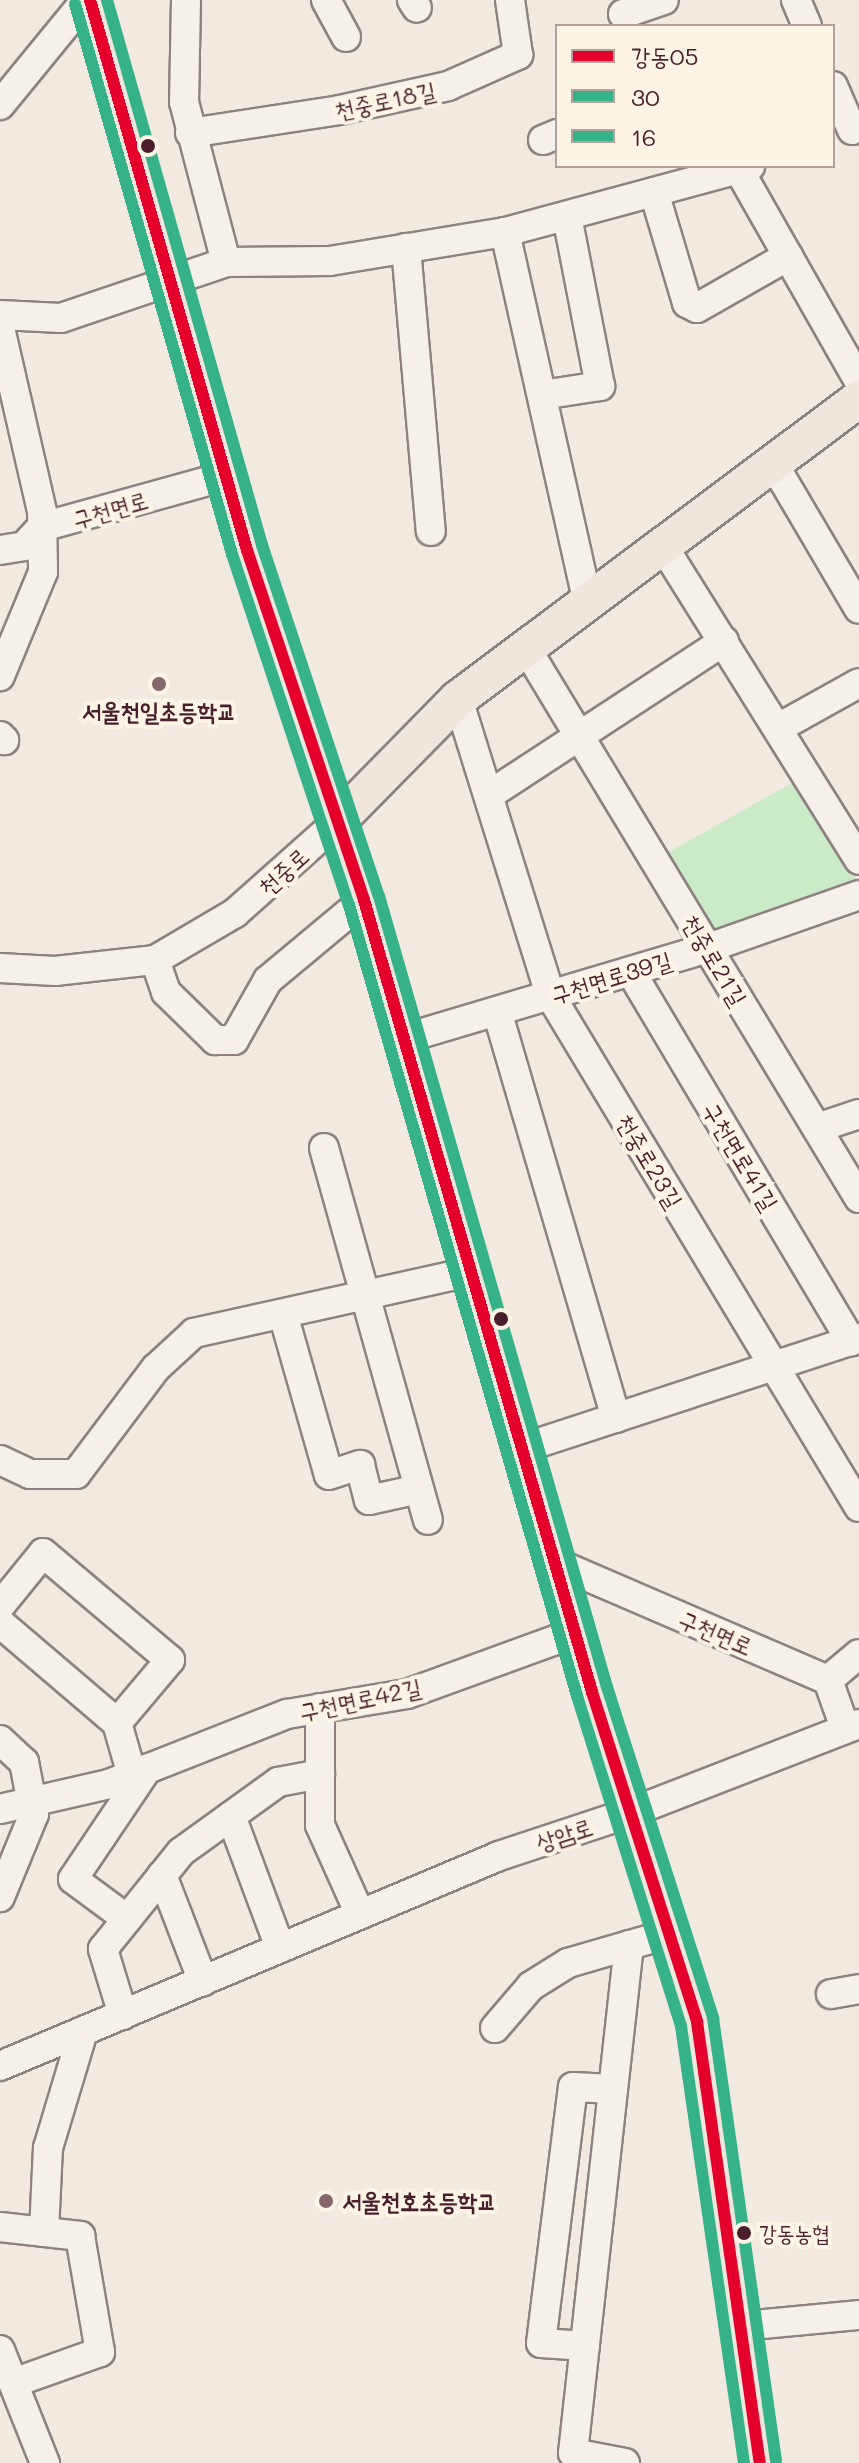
<!DOCTYPE html>
<meta charset="utf-8">
<style>
body{margin:0}
#map{position:relative;width:859px;height:2463px;overflow:hidden;background:#f2e9e0;font-family:Mali,"Poor Story",sans-serif}
div>[style]{position:absolute}
[style*='--x']{left:calc(var(--x)*1px);top:calc(var(--y)*1px);width:calc(var(--w)*1px);rotate:calc(var(--a)*1deg)}
.green>*{inset:0;background:#cbeac7}
.roads{filter:drop-shadow(2px 0 #8e8280) drop-shadow(-2px 0 #8e8280) drop-shadow(0 2px #8e8280) drop-shadow(0 -2px #8e8280)}
.minor>*{height:28px;margin:-14px;padding:0 14px;transform-origin:14px;border-radius:14px;background:#f5f1ea}
.major>*{height:36px;margin:-18px;padding:0 18px;transform-origin:18px;border-radius:18px;background:#efe7dd}
.bus-1>*{height:12px;margin:-6px;padding:0 6px;transform-origin:6px;border-radius:6px;background:#e4002b}
.bus-2>*{height:12px;margin:-6px;padding:0 6px;transform-origin:6px;border-radius:6px;background:#36b288}
.bus-3>*{height:12px;margin:-6px;padding:0 6px;transform-origin:6px;border-radius:6px;background:#36b288}
.dots>*{width:22px;height:22px;translate:-50% -50%;box-sizing:border-box;border:4px solid #fcf5e5;border-radius:50%}
span{translate:-50% -50%;white-space:nowrap;text-align:center;line-height:1.15;-webkit-text-stroke:8px #fcf5e5;paint-order:stroke}
.bus-label{font-size:22px;color:#4a1f2b}
.left{translate:0 -50%;text-align:left}
.street-label{font-size:24px;color:#4a1f2b}
.poi-label{font-size:24px;color:#4a1f2b;font-weight:700}
.legend{position:absolute;left:555px;top:24px;width:280px;height:144px;box-sizing:border-box;background:#fcf5e5;border:2px solid #b59f9b;margin:0;padding:10px 14px;list-style:none;font-size:24px;color:#4a1f2b}
.legend li{display:flex;align-items:center;gap:16px;height:40px}
.legend b{width:40px;border:2px solid #b59f9b}
</style>
<div id="map">
<div class="green">
<i style="clip-path:polygon(801px 778px,859px 884px,712px 938px,665px 854px)"></i>
</div>
<div class="roads">
<div class="minor">
<i style="--x:186;--y:0;--w:102;--a:91.1"></i>
<i style="--x:184;--y:102;--w:165;--a:75.3"></i>
<i style="--x:326;--y:0;--w:42;--a:61.6"></i>
<i style="--x:412;--y:0;--w:9;--a:58"></i>
<i style="--x:796;--y:0;--w:28;--a:67"></i>
<i style="--x:623;--y:14;--w:43;--a:-18.9"></i>
<i style="--x:833;--y:86;--w:48;--a:66.6"></i>
<i style="--x:0;--y:105;--w:136;--a:-50.7"></i>
<i style="--x:190;--y:133;--w:152;--a:-8.7"></i>
<i style="--x:340;--y:110;--w:111;--a:-12.5"></i>
<i style="--x:448;--y:86;--w:77;--a:-23.9"></i>
<i style="--x:518;--y:55;--w:56;--a:-98.3"></i>
<i style="--x:543;--y:140;--w:15;--a:-23"></i>
<i style="--x:739;--y:170;--w:243;--a:60.4"></i>
<i style="--x:654;--y:192;--w:116;--a:73.4"></i>
<i style="--x:687;--y:303;--w:11;--a:27"></i>
<i style="--x:697;--y:308;--w:105;--a:-29.7"></i>
<i style="--x:505;--y:232;--w:379;--a:77.4"></i>
<i style="--x:406;--y:248;--w:284;--a:85"></i>
<i style="--x:0;--y:315;--w:61;--a:2.8"></i>
<i style="--x:61;--y:318;--w:174;--a:-18.7"></i>
<i style="--x:226;--y:262;--w:104;--a:-0.6"></i>
<i style="--x:330;--y:261;--w:177;--a:-9.4"></i>
<i style="--x:505;--y:232;--w:254;--a:-15.1"></i>
<i style="--x:0;--y:328;--w:189;--a:77.1"></i>
<i style="--x:42;--y:512;--w:60;--a:89"></i>
<i style="--x:43;--y:572;--w:113;--a:112.5"></i>
<i style="--x:542;--y:395;--w:59;--a:-8.8"></i>
<i style="--x:600;--y:386;--w:173;--a:-101"></i>
<i style="--x:773;--y:463;--w:169;--a:59.5"></i>
<i style="--x:663;--y:546;--w:370;--a:58"></i>
<i style="--x:0;--y:550;--w:24;--a:-9"></i>
<i style="--x:24;--y:546;--w:26;--a:-47"></i>
<i style="--x:42;--y:527;--w:191;--a:-15.5"></i>
<i style="--x:526;--y:648;--w:643;--a:58.81"></i>
<i style="--x:458;--y:699;--w:310;--a:72.7"></i>
<i style="--x:550;--y:995;--w:598;--a:58.89"></i>
<i style="--x:780;--y:727;--w:90;--a:-29.1"></i>
<i style="--x:0;--y:736;--w:6;--a:45"></i>
<i style="--x:489;--y:795;--w:281;--a:-33.2"></i>
<i style="--x:155;--y:960;--w:34;--a:71"></i>
<i style="--x:166;--y:992;--w:69;--a:44.4"></i>
<i style="--x:215;--y:1040;--w:19;--a:0"></i>
<i style="--x:234;--y:1040;--w:69;--a:-60.5"></i>
<i style="--x:268;--y:980;--w:125;--a:-39.8"></i>
<i style="--x:0;--y:968;--w:55;--a:3.1"></i>
<i style="--x:55;--y:971;--w:101;--a:-6.3"></i>
<i style="--x:155;--y:960;--w:93;--a:-30.4"></i>
<i style="--x:235;--y:913;--w:137;--a:-41.7"></i>
<i style="--x:631;--y:972;--w:430;--a:59.2"></i>
<i style="--x:497;--y:1011;--w:424;--a:73.7"></i>
<i style="--x:406;--y:1038;--w:315;--a:-16.6"></i>
<i style="--x:708;--y:948;--w:160;--a:-19.3"></i>
<i style="--x:817;--y:1128;--w:44;--a:-18.4"></i>
<i style="--x:324;--y:1148;--w:386;--a:74.4"></i>
<i style="--x:283;--y:1314;--w:167;--a:74.1"></i>
<i style="--x:329;--y:1475;--w:33;--a:-18"></i>
<i style="--x:360;--y:1465;--w:36;--a:76"></i>
<i style="--x:369;--y:1500;--w:51;--a:-12.4"></i>
<i style="--x:526;--y:1447;--w:350;--a:-18.1"></i>
<i style="--x:0;--y:1460;--w:33;--a:25"></i>
<i style="--x:30;--y:1474;--w:46;--a:0"></i>
<i style="--x:76;--y:1474;--w:133;--a:-53"></i>
<i style="--x:156;--y:1368;--w:52;--a:-42.6"></i>
<i style="--x:194;--y:1333;--w:287;--a:-12.5"></i>
<i style="--x:556;--y:1563;--w:296;--a:23.3"></i>
<i style="--x:828;--y:1680;--w:51;--a:70.5"></i>
<i style="--x:0;--y:1606;--w:68;--a:-50.9"></i>
<i style="--x:43;--y:1553;--w:166;--a:40.1"></i>
<i style="--x:170;--y:1660;--w:82;--a:130.1"></i>
<i style="--x:0;--y:1623;--w:154;--a:40.5"></i>
<i style="--x:117;--y:1723;--w:54;--a:73.9"></i>
<i style="--x:828;--y:1680;--w:40;--a:-40"></i>
<i style="--x:320;--y:1708;--w:117;--a:90"></i>
<i style="--x:320;--y:1825;--w:98;--a:65.8"></i>
<i style="--x:0;--y:1740;--w:33;--a:43"></i>
<i style="--x:24;--y:1762;--w:53;--a:79.1"></i>
<i style="--x:34;--y:1814;--w:90;--a:112.3"></i>
<i style="--x:0;--y:1809;--w:112;--a:-12.9"></i>
<i style="--x:109;--y:1784;--w:191;--a:-21.5"></i>
<i style="--x:287;--y:1714;--w:122;--a:-9.5"></i>
<i style="--x:407;--y:1694;--w:179;--a:-20"></i>
<i style="--x:231;--y:1816;--w:141;--a:69.6"></i>
<i style="--x:162;--y:1875;--w:114;--a:68.9"></i>
<i style="--x:127;--y:1919;--w:67;--a:-143.5"></i>
<i style="--x:73;--y:1879;--w:133;--a:-56.1"></i>
<i style="--x:831;--y:1994;--w:28;--a:-10"></i>
<i style="--x:123;--y:2015;--w:69;--a:-106.9"></i>
<i style="--x:103;--y:1949;--w:124;--a:-51.2"></i>
<i style="--x:181;--y:1852;--w:120;--a:-35.8"></i>
<i style="--x:278;--y:1782;--w:43;--a:-10.8"></i>
<i style="--x:495;--y:2028;--w:55;--a:-49.4"></i>
<i style="--x:531;--y:1986;--w:44;--a:-31.9"></i>
<i style="--x:568;--y:1963;--w:107;--a:-16.2"></i>
<i style="--x:0;--y:2066;--w:541;--a:-22.82"></i>
<i style="--x:499;--y:1856;--w:140;--a:-18.3"></i>
<i style="--x:632;--y:1812;--w:243;--a:-21.2"></i>
<i style="--x:0;--y:2227;--w:81;--a:6.4"></i>
<i style="--x:80;--y:2236;--w:118;--a:80.2"></i>
<i style="--x:100;--y:2352;--w:92;--a:160.4"></i>
<i style="--x:44;--y:2232;--w:84;--a:-87.3"></i>
<i style="--x:48;--y:2148;--w:122;--a:-73.3"></i>
<i style="--x:742;--y:2326;--w:118;--a:-5.4"></i>
<i style="--x:585;--y:2346;--w:44;--a:-176.1"></i>
<i style="--x:541;--y:2343;--w:258;--a:-82.9"></i>
<i style="--x:573;--y:2087;--w:40;--a:2.9"></i>
<i style="--x:0;--y:2350;--w:122;--a:68.3"></i>
<i style="--x:573;--y:2453;--w:511;--a:-83.71"></i>
<i style="--x:573;--y:2453;--w:53;--a:10.9"></i>
</div>
<div class="major">
<i style="--x:90;--y:0;--w:572;--a:74.07"></i>
<i style="--x:247;--y:550;--w:369;--a:71.5"></i>
<i style="--x:364;--y:900;--w:824;--a:73.94"></i>
<i style="--x:592;--y:1692;--w:346;--a:72.3"></i>
<i style="--x:697;--y:2022;--w:445;--a:81.9"></i>
<i style="--x:337;--y:822;--w:173;--a:-45.5"></i>
<i style="--x:458;--y:699;--w:501;--a:-36.8"></i>
</div>
</div>
<div class="bus-1">
<i style="--x:90;--y:0;--w:572;--a:74.07"></i>
<i style="--x:247;--y:550;--w:369;--a:71.5"></i>
<i style="--x:364;--y:900;--w:824;--a:73.94"></i>
<i style="--x:592;--y:1692;--w:346;--a:72.3"></i>
<i style="--x:697;--y:2022;--w:445;--a:81.9"></i>
</div>
<div class="bus-2">
<i style="--x:75;--y:4;--w:572;--a:74.07"></i>
<i style="--x:232;--y:554;--w:370;--a:71.6"></i>
<i style="--x:349;--y:905;--w:823;--a:73.92"></i>
<i style="--x:577;--y:1696;--w:346;--a:72.5"></i>
<i style="--x:681;--y:2026;--w:442;--a:81.8"></i>
</div>
<div class="bus-3">
<i style="--x:107;--y:0;--w:567;--a:74.12"></i>
<i style="--x:262;--y:545;--w:370;--a:71.6"></i>
<i style="--x:379;--y:896;--w:823;--a:73.92"></i>
<i style="--x:607;--y:1687;--w:348;--a:72.2"></i>
<i style="--x:713;--y:2018;--w:447;--a:81.9"></i>
</div>
<div class="dots">
<i style="left:148px;top:146px;background:#4a1f2b"></i>
<i style="left:159px;top:684px;background:#85666a"></i>
<i style="left:501px;top:1319px;background:#4a1f2b"></i>
<i style="left:326px;top:2201px;background:#85666a"></i>
<i style="left:744px;top:2233px;background:#4a1f2b"></i>
</div>
<div class="bus-label">
<span class="left" style="left:759px;top:2233px">강동농협</span>
</div>
<div class="street-label">
<span style="left:385px;top:100px;rotate:-12deg">천중로18길</span>
<span style="left:110px;top:509px;rotate:-16deg">구천면로</span>
<span style="left:283px;top:871px;rotate:-42deg">천중로</span>
<span style="left:715px;top:960px;rotate:59deg">천중로21길</span>
<span style="left:611px;top:977px;rotate:-17deg">구천면로39길</span>
<span style="left:741px;top:1156px;rotate:59deg">구천면로41길</span>
<span style="left:650px;top:1161px;rotate:59deg">천중로23길</span>
<span style="left:716px;top:1632px;rotate:23deg">구천면로</span>
<span style="left:360px;top:1699px;rotate:-12deg">구천면로42길</span>
<span style="left:564px;top:1834px;rotate:-18deg">상암로</span>
</div>
<div class="poi-label">
<span style="left:159px;top:711px">서울천일초등학교</span>
<span class="left" style="left:342px;top:2201px">서울천호초등학교</span>
</div>
<ul class="legend">
<li><b style="height:10px;background:#e4002b"></b>강동05</li>
<li><b style="height:10px;background:#36b288"></b>30</li>
<li><b style="height:10px;background:#36b288"></b>16</li>
</ul>
</div>
